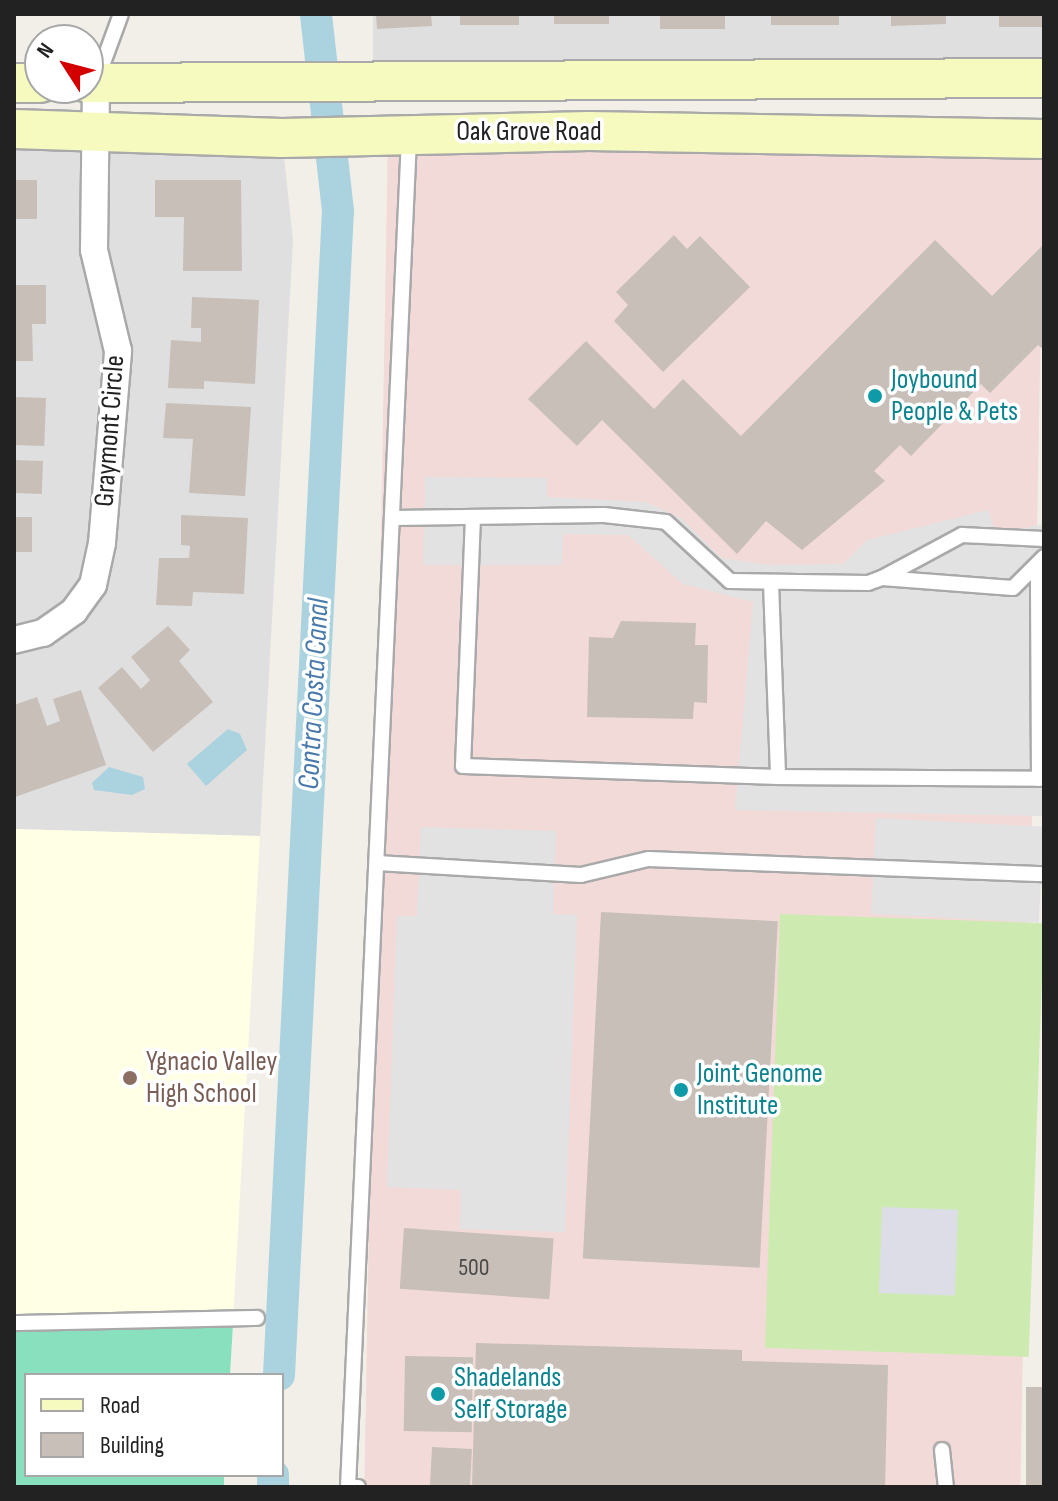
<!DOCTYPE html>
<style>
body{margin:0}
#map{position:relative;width:1058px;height:1501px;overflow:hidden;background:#f2efe9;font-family:"Sofia Sans Condensed",sans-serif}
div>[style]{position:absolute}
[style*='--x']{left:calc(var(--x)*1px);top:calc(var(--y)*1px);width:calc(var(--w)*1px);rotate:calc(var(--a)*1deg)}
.residential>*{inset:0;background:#e0dfdf;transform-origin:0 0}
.commercial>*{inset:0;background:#f2dad9;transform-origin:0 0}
.education>*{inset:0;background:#ffffe5}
.grass>*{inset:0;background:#cdebb0;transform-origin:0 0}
.pitch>*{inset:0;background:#88e0be}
.parking>*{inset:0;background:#e2e2e2;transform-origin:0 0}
.plaza>*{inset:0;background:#dddde8;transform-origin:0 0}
.water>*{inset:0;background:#aad3df}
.canal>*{height:32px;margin:-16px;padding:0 16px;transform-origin:16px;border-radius:16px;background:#aad3df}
.building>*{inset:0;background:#c7bfb8;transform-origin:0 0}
.roads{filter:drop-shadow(2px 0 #a9a9a9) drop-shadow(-2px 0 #a9a9a9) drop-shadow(0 2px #a9a9a9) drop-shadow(0 -2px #a9a9a9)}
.service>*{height:14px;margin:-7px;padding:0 7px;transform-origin:7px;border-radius:7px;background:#fff}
.minor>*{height:26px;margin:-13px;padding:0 13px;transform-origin:13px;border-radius:13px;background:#fff}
.secondary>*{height:38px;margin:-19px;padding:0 19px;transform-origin:19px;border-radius:19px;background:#f7fabf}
.dots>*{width:22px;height:22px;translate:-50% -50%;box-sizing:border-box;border:4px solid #fff;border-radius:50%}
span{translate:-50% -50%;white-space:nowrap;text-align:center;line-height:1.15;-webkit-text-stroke:7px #fff;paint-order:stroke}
.number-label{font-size:24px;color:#4b4948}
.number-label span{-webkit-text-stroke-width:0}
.street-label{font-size:28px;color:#222}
.culture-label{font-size:28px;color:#0d838f}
.left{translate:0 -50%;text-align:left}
.education-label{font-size:28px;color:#785e54}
.water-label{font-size:30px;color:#4a7aab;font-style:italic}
.frame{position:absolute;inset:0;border:16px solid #222;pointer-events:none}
.legend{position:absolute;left:24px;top:1373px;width:260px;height:104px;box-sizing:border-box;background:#fff;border:2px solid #a7a7a7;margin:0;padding:10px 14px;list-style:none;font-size:24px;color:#222}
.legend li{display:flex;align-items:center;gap:16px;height:40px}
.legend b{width:40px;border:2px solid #a7a7a7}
.north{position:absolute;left:24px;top:24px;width:80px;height:80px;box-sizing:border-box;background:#fff;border:2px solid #a7a7a7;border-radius:50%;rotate:306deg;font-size:22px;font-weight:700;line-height:32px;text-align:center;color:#222}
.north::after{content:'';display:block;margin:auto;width:28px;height:36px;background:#d40000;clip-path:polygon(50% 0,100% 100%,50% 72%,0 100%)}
</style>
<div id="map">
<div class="residential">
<i style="left:373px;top:14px;width:671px;height:68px"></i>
<i style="clip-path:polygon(14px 129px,282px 138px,293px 240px,260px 836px,14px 829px)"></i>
</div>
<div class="commercial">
<i style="left:388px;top:133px;width:656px;height:1357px;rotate:1deg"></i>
</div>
<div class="education">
<i style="clip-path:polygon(14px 829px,260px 836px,230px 1375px,26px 1375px,26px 1475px,224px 1475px,224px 1487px,14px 1487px)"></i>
</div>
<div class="grass">
<i style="left:780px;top:914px;width:264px;height:434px;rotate:2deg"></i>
</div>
<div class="pitch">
<i style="clip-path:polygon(233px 1324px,230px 1375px,26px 1375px,26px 1475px,224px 1475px,224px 1487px,14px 1487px,14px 1327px)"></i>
</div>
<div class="parking">
<i style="clip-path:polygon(425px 477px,547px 478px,547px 497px,646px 502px,681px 518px,722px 558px,769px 565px,843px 564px,867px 540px,988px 510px,996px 534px,1044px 524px,1044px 816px,735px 810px,753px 602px,683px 584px,628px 535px,563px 534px,562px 565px,423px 565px)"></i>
<i style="left:876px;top:818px;width:168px;height:96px;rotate:3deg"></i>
<i style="clip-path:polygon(421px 827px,556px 831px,553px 914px,577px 915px,565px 1232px,460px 1229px,461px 1190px,387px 1187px,397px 916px,417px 916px)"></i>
</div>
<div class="plaza">
<i style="left:882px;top:1207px;width:76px;height:86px;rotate:2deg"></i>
</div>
<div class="water">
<i style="clip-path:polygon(228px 729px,240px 734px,247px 750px,206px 786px,187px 764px)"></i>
<i style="clip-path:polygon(109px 767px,143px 777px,145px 789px,132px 795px,94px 790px,92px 783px)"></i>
</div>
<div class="canal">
<i style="--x:279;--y:1375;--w:1165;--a:-87.1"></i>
<i style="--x:338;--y:211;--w:198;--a:-96.4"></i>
<i style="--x:273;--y:1487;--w:12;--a:-90"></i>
</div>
<div class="building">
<i style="clip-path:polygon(376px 14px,431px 14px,432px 26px,377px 29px)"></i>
<i style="left:460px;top:14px;width:59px;height:11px"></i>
<i style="left:554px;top:14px;width:55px;height:10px"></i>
<i style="left:660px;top:14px;width:65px;height:15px"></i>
<i style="left:771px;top:14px;width:68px;height:11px"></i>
<i style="clip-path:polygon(891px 14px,946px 14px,946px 24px,891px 26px)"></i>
<i style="left:999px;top:14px;width:45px;height:13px"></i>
<i style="left:14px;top:180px;width:23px;height:39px"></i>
<i style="clip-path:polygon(155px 180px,241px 180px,242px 271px,183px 271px,184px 217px,155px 217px)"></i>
<i style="clip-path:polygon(674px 235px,687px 249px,700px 236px,750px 287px,663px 372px,614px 321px,628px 305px,616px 292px)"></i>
<i style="clip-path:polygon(935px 240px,992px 296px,1044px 244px,1044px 350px,1038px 345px,990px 393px,981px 384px,911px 456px,900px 445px,874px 471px,885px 481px,802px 550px,766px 521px,737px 554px,602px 420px,577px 446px,528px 399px,586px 341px,654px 409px,683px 379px,741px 436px)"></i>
<i style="clip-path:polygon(14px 285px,46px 285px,46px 324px,32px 324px,33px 361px,14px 361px)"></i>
<i style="clip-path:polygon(192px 297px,259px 300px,255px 384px,204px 381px,204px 389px,168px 388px,171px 340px,201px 342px,201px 328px,191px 328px)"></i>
<i style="left:14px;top:397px;width:32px;height:48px;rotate:2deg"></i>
<i style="clip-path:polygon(166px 403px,251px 407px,245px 496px,189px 493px,193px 439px,163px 438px)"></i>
<i style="left:14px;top:460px;width:29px;height:33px;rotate:2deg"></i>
<i style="clip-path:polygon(181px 515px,248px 518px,244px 594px,193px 592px,192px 606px,156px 605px,159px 558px,189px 558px,190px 546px,181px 545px)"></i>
<i style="left:14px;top:517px;width:18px;height:35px"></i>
<i style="clip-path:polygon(621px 621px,696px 623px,695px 645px,708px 645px,707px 703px,694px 702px,693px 719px,587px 717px,589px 637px,613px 638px)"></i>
<i style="clip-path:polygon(168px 626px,190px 650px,179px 661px,213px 702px,153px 752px,98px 688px,122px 667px,141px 689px,150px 680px,131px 657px)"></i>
<i style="clip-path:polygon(81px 690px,106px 765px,15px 797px,14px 705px,37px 697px,47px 726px,60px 721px,53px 699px)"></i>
<i style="left:601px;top:912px;width:177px;height:347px;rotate:3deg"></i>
<i style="left:404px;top:1228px;width:150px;height:61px;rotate:4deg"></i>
<i style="clip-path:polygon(476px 1343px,742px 1350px,742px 1361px,888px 1365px,885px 1487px,472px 1487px)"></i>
<i style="left:405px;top:1356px;width:68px;height:75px;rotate:1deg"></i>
<i style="left:1044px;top:1387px;width:100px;height:18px;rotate:90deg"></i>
<i style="left:432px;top:1447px;width:40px;height:40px;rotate:3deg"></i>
</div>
<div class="roads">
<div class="service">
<i style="--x:96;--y:82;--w:72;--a:-69.8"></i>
<i style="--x:473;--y:517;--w:249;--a:92.3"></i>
<i style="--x:463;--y:766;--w:315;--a:2"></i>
<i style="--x:394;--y:518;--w:210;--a:-0.8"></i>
<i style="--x:604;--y:515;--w:62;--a:6.4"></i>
<i style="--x:666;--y:522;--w:87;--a:42.7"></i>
<i style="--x:730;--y:581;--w:138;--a:0.8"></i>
<i style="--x:868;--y:583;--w:15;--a:-20"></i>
<i style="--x:882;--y:578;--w:131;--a:4.4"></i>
<i style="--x:1013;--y:588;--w:44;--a:-45"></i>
<i style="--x:882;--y:578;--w:91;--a:-28.3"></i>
<i style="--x:962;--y:535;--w:82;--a:2.8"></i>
<i style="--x:771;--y:583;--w:194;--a:87.9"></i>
<i style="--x:778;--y:777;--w:261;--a:0.4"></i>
<i style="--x:1039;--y:779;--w:213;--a:-90.3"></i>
<i style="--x:377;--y:863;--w:204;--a:3.4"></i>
<i style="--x:581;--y:875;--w:69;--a:-13.4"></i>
<i style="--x:648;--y:859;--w:396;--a:2.2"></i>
<i style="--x:14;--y:1323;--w:243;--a:-1.2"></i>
<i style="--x:942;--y:1450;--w:37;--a:84"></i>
<i style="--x:358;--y:1487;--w:10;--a:180"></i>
<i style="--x:348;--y:1487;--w:1352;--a:-87.41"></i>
</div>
<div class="minor">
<i style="--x:14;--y:640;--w:30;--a:-14"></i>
<i style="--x:43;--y:633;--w:38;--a:-35"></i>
<i style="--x:74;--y:611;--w:32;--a:-54"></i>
<i style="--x:93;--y:585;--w:43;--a:-77.9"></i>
<i style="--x:102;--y:543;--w:193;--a:-85.2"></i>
<i style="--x:118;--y:351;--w:104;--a:-103.4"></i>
<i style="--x:94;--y:250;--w:167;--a:-89.3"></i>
</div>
<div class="secondary">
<i style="--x:14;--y:83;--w:26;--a:0"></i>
<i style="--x:88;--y:83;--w:956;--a:-0.3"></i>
<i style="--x:14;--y:129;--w:268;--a:1.9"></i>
<i style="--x:282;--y:138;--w:307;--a:-1.3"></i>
<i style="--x:589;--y:131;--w:455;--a:1"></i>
</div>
</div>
<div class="dots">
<i style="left:875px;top:396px;background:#0f9aa8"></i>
<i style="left:130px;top:1078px;background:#8d6e63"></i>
<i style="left:681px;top:1090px;background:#0f9aa8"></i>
<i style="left:438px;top:1394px;background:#0f9aa8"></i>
</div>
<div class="number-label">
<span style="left:474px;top:1268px">500</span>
</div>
<div class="street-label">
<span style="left:529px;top:132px">Oak Grove Road</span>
<span style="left:110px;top:431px;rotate:-86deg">Graymont Circle</span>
</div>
<div class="culture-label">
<span class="left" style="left:891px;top:396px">Joybound<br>People &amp; Pets</span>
<span class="left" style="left:697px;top:1090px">Joint Genome<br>Institute</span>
<span class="left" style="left:454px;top:1394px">Shadelands<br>Self Storage</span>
</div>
<div class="education-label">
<span class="left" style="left:146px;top:1078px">Ygnacio Valley<br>High School</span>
</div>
<div class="water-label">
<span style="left:314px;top:694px;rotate:-87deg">Contra Costa Canal</span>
</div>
<div class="frame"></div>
<ul class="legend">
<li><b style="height:10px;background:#f7fabf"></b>Road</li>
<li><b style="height:22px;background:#c7bfb8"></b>Building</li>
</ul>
<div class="north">N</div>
</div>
